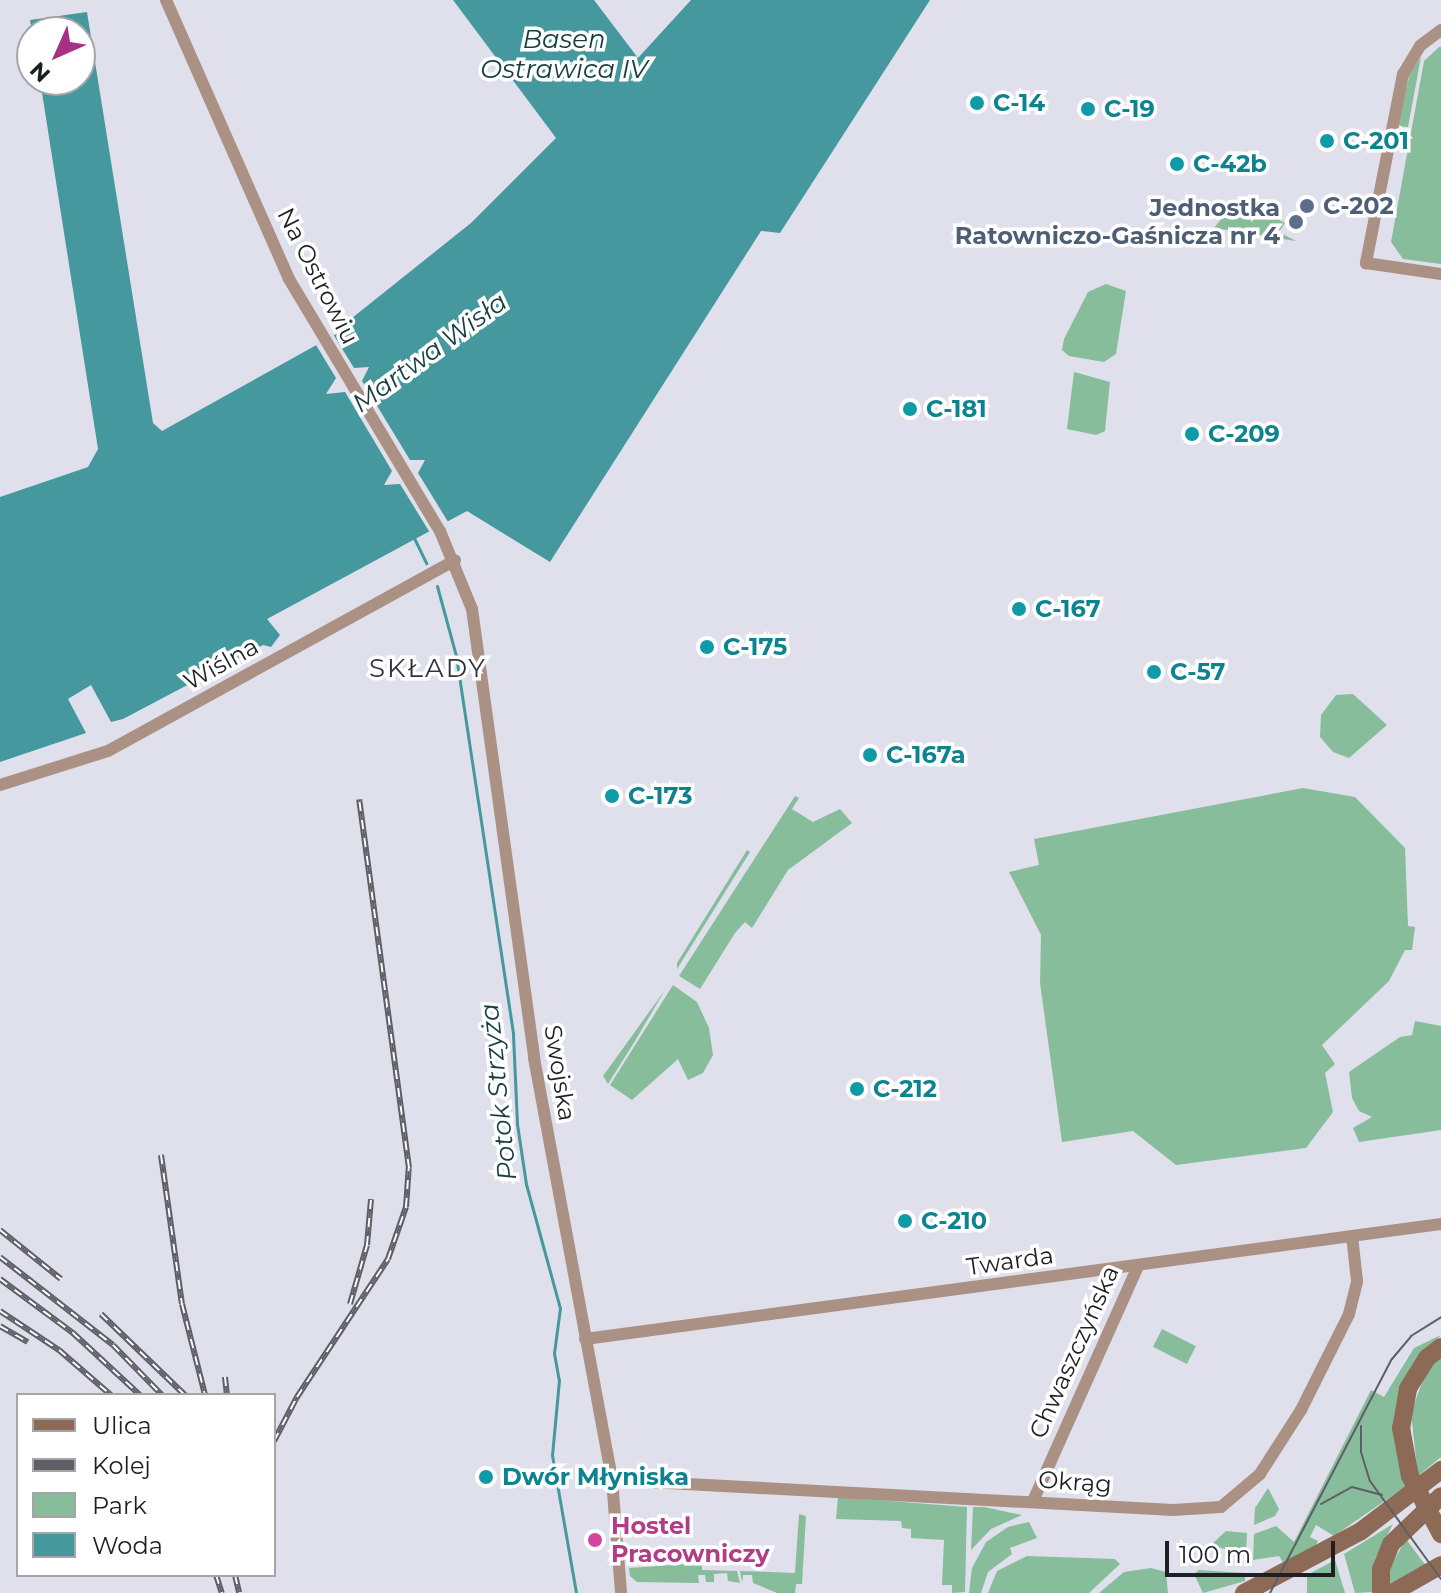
<!DOCTYPE html>
<meta charset="utf-8">
<style>
body{margin:0}
#map{position:relative;width:1441px;height:1593px;overflow:hidden;background:#dfe0ec;font-family:Montserrat,sans-serif}
div>[style]{position:absolute}
[style*='--x']{left:calc(var(--x)*1px);top:calc(var(--y)*1px);width:calc(var(--w)*1px);rotate:calc(var(--a)*1deg)}
.green>*{inset:0;background:#87bd9a;transform-origin:0 0}
.water>*{inset:0;background:#46989f}
.pier>*{inset:0;background:#dfe0ec}
.stream>*{height:3px;margin:-1.5px;padding:0 1.5px;transform-origin:1.5px;border-radius:1.5px;background:#46989f}
.street>*{height:12px;margin:-6px;padding:0 6px;transform-origin:6px;border-radius:6px;background:#aa9183}
.secondary>*{height:18px;margin:-9px;padding:0 9px;transform-origin:9px;border-radius:9px;background:#8d6a56}
.tram>*{height:2px;margin:-1px;padding:0 1px;transform-origin:1px;border-radius:1px;background:#5e5f66}
.rail>*{height:6px;margin-top:-3px;transform-origin:0;background:repeating-linear-gradient(90deg,#fff 0 9px,#5e5f66 0 18px);box-sizing:border-box;border-block:2px solid #5e5f66}
.dots>*{width:22px;height:22px;translate:-50% -50%;box-sizing:border-box;border:4px solid #fff;border-radius:50%}
span{translate:-50% -50%;white-space:nowrap;text-align:center;line-height:1.15;-webkit-text-stroke:7px #fff;paint-order:stroke}
.culture-label{font-size:24px;color:#0d838f;font-weight:700}
.left{translate:0 -50%;text-align:left}
.service-label{font-size:24px;color:#4e5e75;font-weight:700}
.right{translate:-100% -50%;text-align:right}
.street-label{font-size:24px;color:#1e1f23}
.hotel-label{font-size:24px;color:#b23c85;font-weight:700}
.water-label{font-size:26px;color:#163d40;font-style:italic}
.neighbourhood-label{font-size:26px;color:#32323c;letter-spacing:2px}
.legend{position:absolute;left:16px;top:1393px;width:260px;height:184px;box-sizing:border-box;background:#fff;border:2px solid #a5a5a7;margin:0;padding:10px 14px;list-style:none;font-size:24px;color:#1e1f23}
.legend li{display:flex;align-items:center;gap:16px;height:40px}
.legend b{width:40px;border:2px solid #a5a5a7}
.north{position:absolute;left:16px;top:16px;width:80px;height:80px;box-sizing:border-box;background:#fff;border:2px solid #a5a5a7;border-radius:50%;rotate:225deg;font-size:22px;font-weight:700;line-height:32px;text-align:center;color:#1e1f23}
.north::after{content:'';display:block;margin:auto;width:28px;height:36px;background:#aa3084;clip-path:polygon(50% 0,100% 100%,50% 72%,0 100%)}
.scale{position:absolute;left:1165px;top:1541px;width:170px;height:36px;box-sizing:border-box;border:4px solid #1e1f23;border-top:0;padding-left:10px;font-size:24px;line-height:28px;white-space:nowrap;color:#1e1f23;-webkit-text-stroke:6px #fff;paint-order:stroke}
</style>
<div id="map">
<div class="green">
<i style="clip-path:polygon(1439px 47px,1441px 47px,1441px 264px,1403px 259px,1391px 242px,1424px 61px)"></i>
<i style="clip-path:polygon(1421px 57px,1408px 127px,1397px 126px,1410px 73px)"></i>
<i style="clip-path:polygon(1243px 200px,1285px 223px,1279px 232px,1296px 241px,1214px 228px,1233px 204px)"></i>
<i style="clip-path:polygon(1106px 284px,1126px 291px,1116px 354px,1104px 362px,1069px 356px,1062px 350px,1064px 339px,1088px 292px)"></i>
<i style="clip-path:polygon(1074px 372px,1110px 382px,1105px 431px,1096px 435px,1067px 429px)"></i>
<i style="clip-path:polygon(1353px 694px,1387px 725px,1349px 758px,1333px 752px,1320px 737px,1321px 715px,1336px 695px)"></i>
<i style="clip-path:polygon(1303px 788px,1355px 797px,1405px 848px,1408px 926px,1415px 927px,1412px 950px,1405px 950px,1389px 981px,1322px 1045px,1335px 1064px,1325px 1073px,1333px 1112px,1306px 1148px,1176px 1165px,1133px 1131px,1062px 1142px,1040px 983px,1041px 935px,1009px 872px,1039px 865px,1034px 839px)"></i>
<i style="clip-path:polygon(795px 796px,799px 798px,792px 809px,813px 822px,840px 809px,852px 823px,788px 870px,752px 928px,745px 922px,735px 933px,700px 989px,679px 976px)"></i>
<i style="clip-path:polygon(747px 850px,750px 852px,677px 969px,677px 963px)"></i>
<i style="clip-path:polygon(673px 985px,697px 1002px,709px 1028px,713px 1055px,703px 1073px,688px 1080px,678px 1059px,632px 1100px,610px 1085px)"></i>
<i style="clip-path:polygon(665px 990px,635px 1041px,608px 1084px,603px 1076px)"></i>
<i style="clip-path:polygon(1415px 1021px,1441px 1026px,1441px 1130px,1359px 1142px,1353px 1128px,1372px 1117px,1359px 1111px,1352px 1098px,1349px 1072px,1400px 1037px,1412px 1035px)"></i>
<i style="left:1162px;top:1329px;width:38px;height:20px;rotate:27deg"></i>
<i style="clip-path:polygon(1441px 1335px,1409px 1371px,1406px 1486px,1334px 1536px,1316px 1525px,1310px 1537px,1318px 1541px,1315px 1547px,1284px 1564px,1279px 1556px,1253px 1560px,1254px 1534px,1276px 1526px,1294px 1542px,1371px 1390px,1384px 1397px,1414px 1348px)"></i>
<i style="clip-path:polygon(1441px 1356px,1441px 1457px,1418px 1476px,1411px 1413px,1425px 1374px)"></i>
<i style="clip-path:polygon(1268px 1488px,1279px 1509px,1275px 1516px,1254px 1525px,1255px 1508px)"></i>
<i style="clip-path:polygon(838px 1497px,967px 1507px,965px 1592px,952px 1593px,952px 1585px,942px 1585px,944px 1540px,911px 1538px,911px 1529px,902px 1528px,901px 1521px,836px 1519px)"></i>
<i style="clip-path:polygon(973px 1507px,984px 1507px,1022px 1515px,991px 1529px,971px 1550px)"></i>
<i style="clip-path:polygon(799px 1514px,806px 1516px,802px 1584px,796px 1584px,795px 1593px,777px 1593px,753px 1583px,752px 1575px,743px 1575px,742px 1583px,740px 1571px,795px 1573px)"></i>
<i style="clip-path:polygon(1029px 1522px,1037px 1538px,1010px 1548px,1012px 1554px,988px 1572px,981px 1593px,969px 1593px,972px 1568px,986px 1542px,1008px 1527px)"></i>
<i style="clip-path:polygon(1393px 1524px,1375px 1559px,1372px 1592px,1355px 1593px,1344px 1554px)"></i>
<i style="clip-path:polygon(1226px 1531px,1247px 1533px,1246px 1554px,1217px 1547px,1213px 1543px)"></i>
<i style="clip-path:polygon(1406px 1539px,1426px 1566px,1388px 1586px,1388px 1571px)"></i>
<i style="clip-path:polygon(1027px 1556px,1115px 1559px,1120px 1564px,1089px 1593px,988px 1593px,997px 1571px)"></i>
<i style="clip-path:polygon(1335px 1560px,1345px 1593px,1307px 1593px,1307px 1575px)"></i>
<i style="clip-path:polygon(702px 1563px,702px 1570px,737px 1571px,740px 1583px,728px 1581px,727px 1573px,714px 1574px,714px 1582px,706px 1582px,705px 1575px,698px 1575px,699px 1583px,637px 1582px,630px 1576px,629px 1568px)"></i>
<i style="clip-path:polygon(1151px 1568px,1166px 1572px,1168px 1593px,1099px 1593px,1124px 1572px)"></i>
<i style="clip-path:polygon(1199px 1570px,1245px 1573px,1245px 1581px,1203px 1593px,1194px 1574px)"></i>
</div>
<div class="water">
<i style="clip-path:polygon(453px 0,594px 0,638px 58px,691px 0,930px 0,780px 233px,761px 231px,550px 562px,467px 511px,267px 619px,280px 635px,271px 647px,263px 645px,123px 719px,111px 722px,91px 685px,68px 699px,86px 733px,0 762px,0 497px,88px 467px,98px 449px,40px 80px,80px 80px,80px 32px,32px 32px,30px 20px,87px 12px,153px 423px,162px 431px,347px 328px,347px 322px,471px 223px,556px 138px)"></i>
</div>
<div class="pier">
<i style="clip-path:polygon(333px 334px,354px 368px,369px 367px,362px 381px,410px 460px,425px 460px,418px 473px,450px 525px,432px 536px,400px 484px,384px 485px,392px 471px,345px 392px,326px 394px,336px 378px,316px 345px)"></i>
</div>
<div class="stream">
<i style="--x:414;--y:538;--w:28;--a:64"></i>
<i style="--x:437;--y:586;--w:73;--a:74.8"></i>
<i style="--x:456;--y:656;--w:383;--a:81.4"></i>
<i style="--x:513;--y:1035;--w:89;--a:87.4"></i>
<i style="--x:517;--y:1124;--w:61;--a:81.5"></i>
<i style="--x:526;--y:1184;--w:129;--a:74.7"></i>
<i style="--x:560;--y:1308;--w:45;--a:97.6"></i>
<i style="--x:554;--y:1353;--w:27;--a:80"></i>
<i style="--x:559;--y:1380;--w:75;--a:95.3"></i>
<i style="--x:552;--y:1455;--w:140;--a:80.1"></i>
</div>
<div class="street">
<i style="--x:166;--y:0;--w:305;--a:66.2"></i>
<i style="--x:289;--y:279;--w:294;--a:59.1"></i>
<i style="--x:440;--y:531;--w:84;--a:67.7"></i>
<i style="--x:472;--y:609;--w:453;--a:82.1"></i>
<i style="--x:534;--y:1058;--w:429;--a:79.5"></i>
<i style="--x:612;--y:1480;--w:113;--a:85.4"></i>
<i style="--x:1441;--y:30;--w:26;--a:143"></i>
<i style="--x:1420;--y:46;--w:33;--a:121"></i>
<i style="--x:1403;--y:74;--w:193;--a:101.1"></i>
<i style="--x:1366;--y:263;--w:76;--a:8.3"></i>
<i style="--x:0;--y:785;--w:113;--a:-17.5"></i>
<i style="--x:108;--y:751;--w:396;--a:-28.8"></i>
<i style="--x:585;--y:1339;--w:864;--a:-7.65"></i>
<i style="--x:612;--y:1480;--w:562;--a:3.06"></i>
<i style="--x:1173;--y:1510;--w:48;--a:-3.6"></i>
<i style="--x:1221;--y:1507;--w:51;--a:-40.2"></i>
<i style="--x:1260;--y:1474;--w:76;--a:-57.4"></i>
<i style="--x:1301;--y:1410;--w:107;--a:-63.4"></i>
<i style="--x:1349;--y:1314;--w:34;--a:-76"></i>
<i style="--x:1357;--y:1281;--w:45;--a:-96.3"></i>
<i style="--x:1033;--y:1501;--w:257;--a:-65.9"></i>
</div>
<div class="secondary">
<i style="--x:1441;--y:1347;--w:18;--a:142"></i>
<i style="--x:1427;--y:1358;--w:36;--a:122"></i>
<i style="--x:1408;--y:1389;--w:40;--a:100"></i>
<i style="--x:1401;--y:1428;--w:49;--a:79.4"></i>
<i style="--x:1410;--y:1476;--w:66;--a:61.9"></i>
<i style="--x:1244;--y:1593;--w:132;--a:-27.9"></i>
<i style="--x:1361;--y:1531;--w:101;--a:-37.3"></i>
<i style="--x:1381;--y:1593;--w:24;--a:-90"></i>
<i style="--x:1381;--y:1569;--w:27;--a:-68"></i>
<i style="--x:1391;--y:1544;--w:69;--a:-43.8"></i>
<i style="--x:1392;--y:1593;--w:56;--a:-29.7"></i>
</div>
<div class="tram">
<i style="--x:1361;--y:1426;--w:26;--a:90"></i>
<i style="--x:1361;--y:1452;--w:30;--a:73"></i>
<i style="--x:1370;--y:1481;--w:121;--a:54.1"></i>
<i style="--x:1321;--y:1504;--w:35;--a:-29"></i>
<i style="--x:1352;--y:1487;--w:31;--a:15"></i>
<i style="--x:1270;--y:1593;--w:264;--a:-62.5"></i>
<i style="--x:1392;--y:1359;--w:30;--a:-50"></i>
<i style="--x:1411;--y:1336;--w:36;--a:-32"></i>
</div>
<div class="rail">
<i style="--x:161;--y:1155;--w:150;--a:82"></i>
<i style="--x:182;--y:1304;--w:94;--a:75.8"></i>
<i style="--x:0;--y:1230;--w:78;--a:38.8"></i>
<i style="--x:0;--y:1257;--w:143;--a:37.9"></i>
<i style="--x:113;--y:1345;--w:70;--a:45.6"></i>
<i style="--x:0;--y:1279;--w:91;--a:36.5"></i>
<i style="--x:73;--y:1333;--w:91;--a:42.8"></i>
<i style="--x:350;--y:1304;--w:61;--a:-73.9"></i>
<i style="--x:367;--y:1245;--w:46;--a:-85"></i>
<i style="--x:0;--y:1311;--w:71;--a:33.5"></i>
<i style="--x:59;--y:1350;--w:69;--a:40.9"></i>
<i style="--x:101;--y:1314;--w:117;--a:44"></i>
<i style="--x:0;--y:1326;--w:32;--a:30"></i>
<i style="--x:225;--y:1377;--w:18;--a:84"></i>
<i style="--x:274;--y:1441;--w:50;--a:-62.4"></i>
<i style="--x:297;--y:1397;--w:165;--a:-56.6"></i>
<i style="--x:388;--y:1259;--w:55;--a:-70.9"></i>
<i style="--x:406;--y:1207;--w:39;--a:-86"></i>
<i style="--x:409;--y:1168;--w:372;--a:-97.7"></i>
<i style="--x:216;--y:1575;--w:19;--a:72"></i>
<i style="--x:235;--y:1575;--w:18;--a:77"></i>
</div>
<div class="dots">
<i style="left:977px;top:103px;background:#0f9aa8"></i>
<i style="left:1088px;top:109px;background:#0f9aa8"></i>
<i style="left:1327px;top:141px;background:#0f9aa8"></i>
<i style="left:1177px;top:164px;background:#0f9aa8"></i>
<i style="left:1307px;top:206px;background:#5c6f8a"></i>
<i style="left:1296px;top:222px;background:#5c6f8a"></i>
<i style="left:910px;top:409px;background:#0f9aa8"></i>
<i style="left:1192px;top:434px;background:#0f9aa8"></i>
<i style="left:1019px;top:609px;background:#0f9aa8"></i>
<i style="left:707px;top:647px;background:#0f9aa8"></i>
<i style="left:1154px;top:672px;background:#0f9aa8"></i>
<i style="left:870px;top:755px;background:#0f9aa8"></i>
<i style="left:612px;top:796px;background:#0f9aa8"></i>
<i style="left:857px;top:1089px;background:#0f9aa8"></i>
<i style="left:905px;top:1221px;background:#0f9aa8"></i>
<i style="left:486px;top:1477px;background:#0f9aa8"></i>
<i style="left:595px;top:1540px;background:#d1479c"></i>
</div>
<div class="culture-label">
<span class="left" style="left:993px;top:103px">C-14</span>
<span class="left" style="left:1104px;top:109px">C-19</span>
<span class="left" style="left:1343px;top:141px">C-201</span>
<span class="left" style="left:1193px;top:164px">C-42b</span>
<span class="left" style="left:926px;top:409px">C-181</span>
<span class="left" style="left:1208px;top:434px">C-209</span>
<span class="left" style="left:1035px;top:609px">C-167</span>
<span class="left" style="left:723px;top:647px">C-175</span>
<span class="left" style="left:1170px;top:672px">C-57</span>
<span class="left" style="left:886px;top:755px">C-167a</span>
<span class="left" style="left:628px;top:796px">C-173</span>
<span class="left" style="left:873px;top:1089px">C-212</span>
<span class="left" style="left:921px;top:1221px">C-210</span>
<span class="left" style="left:502px;top:1477px">Dwór Młyniska</span>
</div>
<div class="service-label">
<span class="left" style="left:1323px;top:206px">C-202</span>
<span class="right" style="left:1280px;top:222px">Jednostka<br>Ratowniczo-Gaśnicza nr 4</span>
</div>
<div class="street-label">
<span style="left:318px;top:276px;rotate:63deg">Na Ostrowiu</span>
<span style="left:221px;top:664px;rotate:-29deg">Wiślna</span>
<span style="left:560px;top:1073px;rotate:81deg">Swojska</span>
<span style="left:1010px;top:1261px;rotate:-8deg">Twarda</span>
<span style="left:1074px;top:1352px;rotate:-66deg">Chwaszczyńska</span>
<span style="left:1075px;top:1482px;rotate:4deg">Okrąg</span>
</div>
<div class="hotel-label">
<span class="left" style="left:611px;top:1540px">Hostel<br>Pracowniczy</span>
</div>
<div class="water-label">
<span style="left:564px;top:55px">Basen<br>Ostrawica IV</span>
<span style="left:430px;top:353px;rotate:-36deg">Martwa Wisła</span>
<span style="left:499px;top:1092px;rotate:-96deg">Potok Strzyża</span>
</div>
<div class="neighbourhood-label">
<span style="left:428px;top:669px">SKŁADY</span>
</div>
<ul class="legend">
<li><b style="height:10px;background:#8d6a56"></b>Ulica</li>
<li><b style="height:10px;background:#5e5f66"></b>Kolej</li>
<li><b style="height:22px;background:#87bd9a"></b>Park</li>
<li><b style="height:22px;background:#46989f"></b>Woda</li>
</ul>
<div class="north">N</div>
<div class="scale">100 m</div>
</div>
